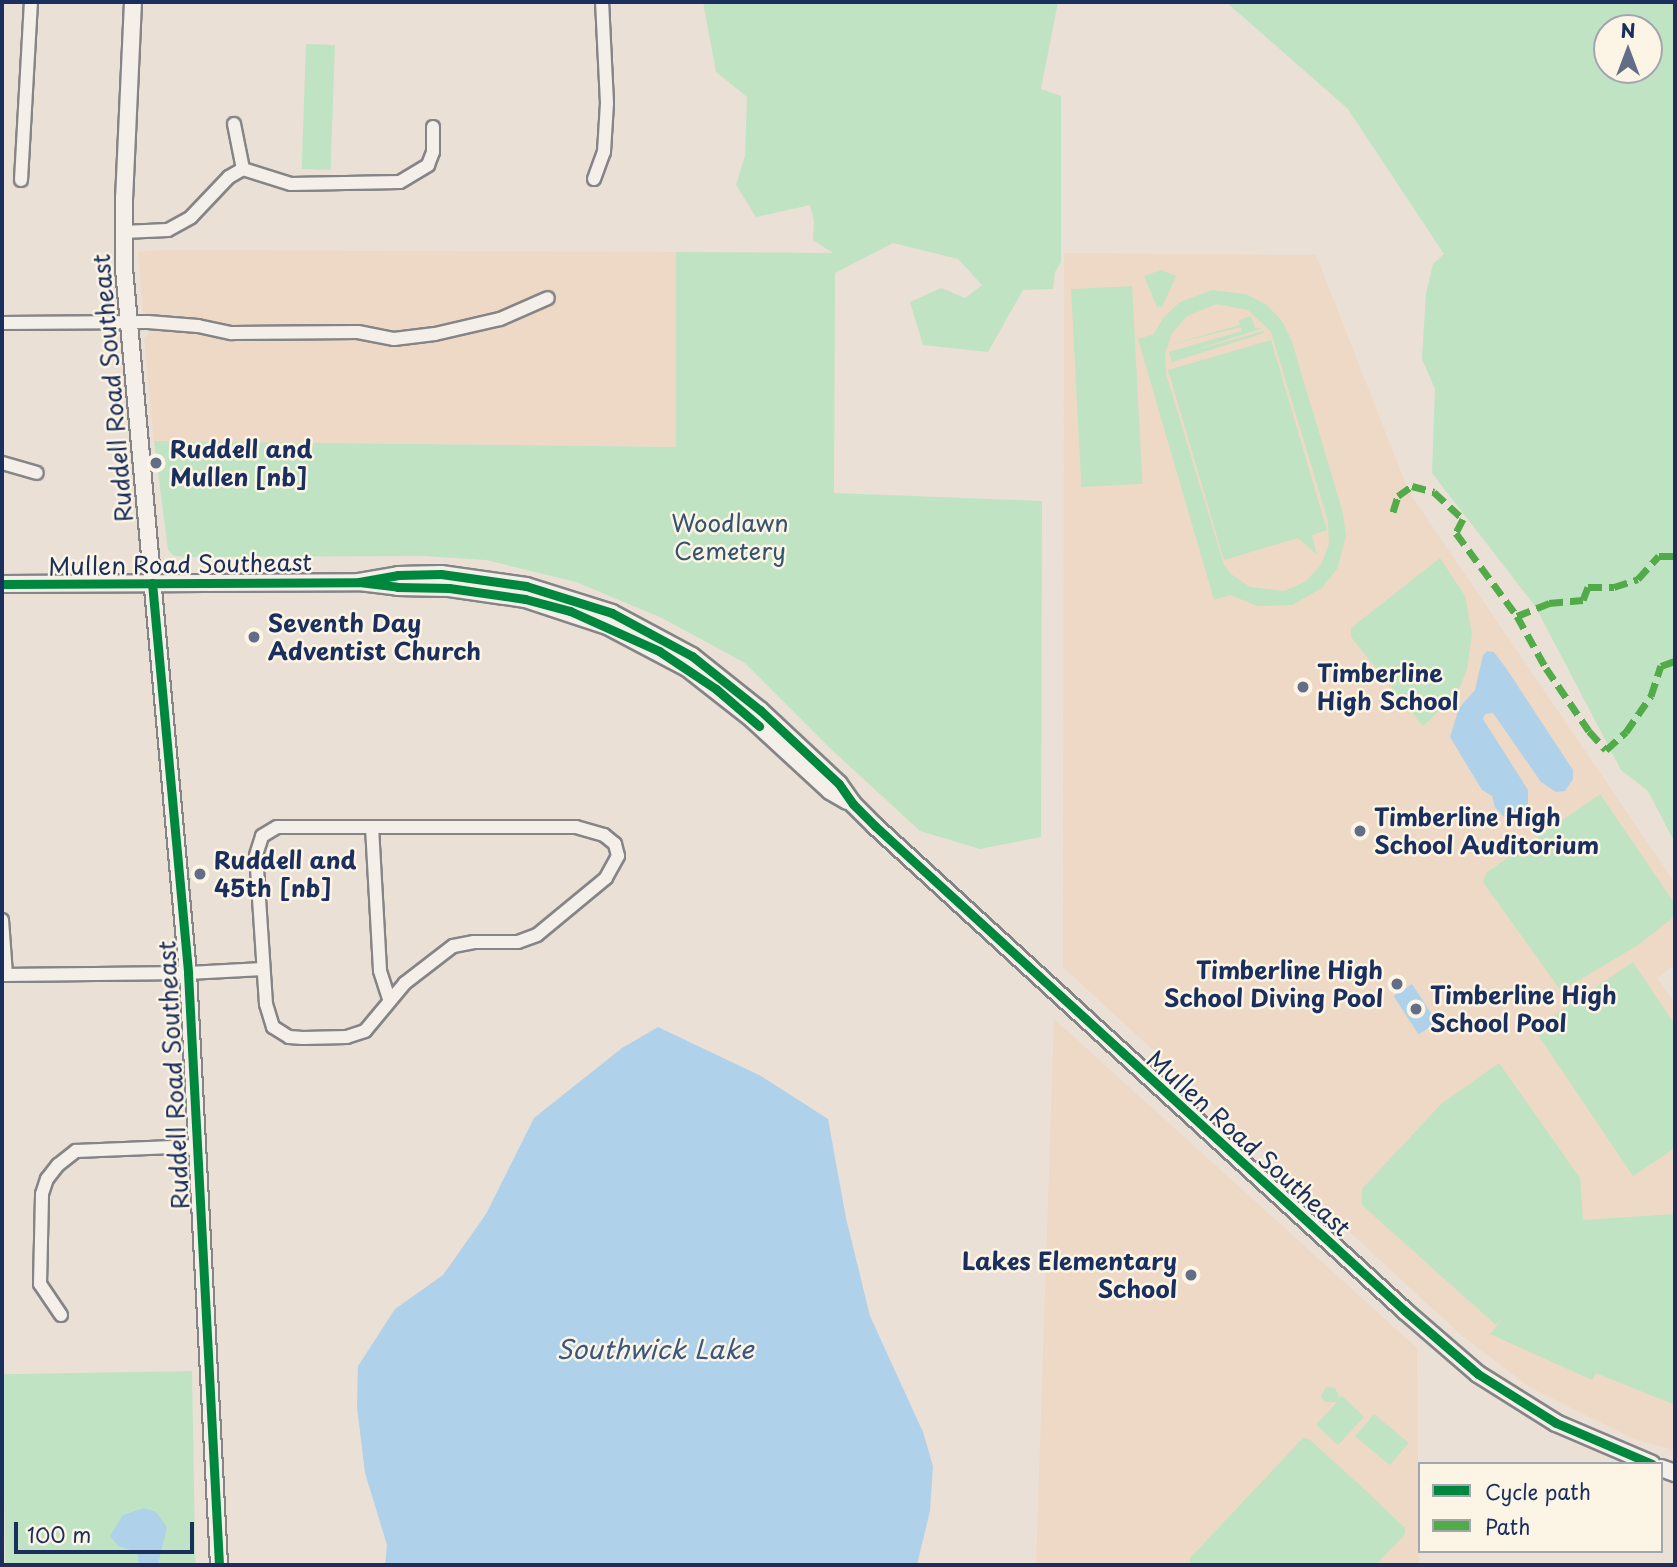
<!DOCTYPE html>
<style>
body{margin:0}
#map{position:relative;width:1677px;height:1567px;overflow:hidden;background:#ebe0d5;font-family:"Playpen Sans",sans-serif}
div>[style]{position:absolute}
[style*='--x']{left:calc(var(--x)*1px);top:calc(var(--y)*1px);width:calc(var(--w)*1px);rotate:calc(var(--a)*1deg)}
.built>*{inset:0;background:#edd9c6}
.green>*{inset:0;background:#c0e3c3;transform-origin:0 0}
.water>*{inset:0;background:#afd2ea;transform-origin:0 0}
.roads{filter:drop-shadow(2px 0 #858487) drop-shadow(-2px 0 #858487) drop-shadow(0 2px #858487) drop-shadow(0 -2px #858487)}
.street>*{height:12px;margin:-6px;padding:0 6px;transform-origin:6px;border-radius:6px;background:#f4efe9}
.secondary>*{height:16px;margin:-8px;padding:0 8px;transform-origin:8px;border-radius:8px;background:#f4efe9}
.quiet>*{height:7px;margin-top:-3.5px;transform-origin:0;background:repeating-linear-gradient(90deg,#52ab49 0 14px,transparent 0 21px)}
.cycleway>*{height:9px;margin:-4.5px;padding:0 4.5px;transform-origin:4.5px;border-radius:4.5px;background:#00873e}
.dots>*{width:19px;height:19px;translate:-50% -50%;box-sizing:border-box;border:4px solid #fcf5e5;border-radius:50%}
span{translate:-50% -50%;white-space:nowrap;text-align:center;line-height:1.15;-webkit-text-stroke:5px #fcf5e5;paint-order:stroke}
.street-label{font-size:24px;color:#1b2f5e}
.poi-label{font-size:24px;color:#1b2f5e;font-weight:700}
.left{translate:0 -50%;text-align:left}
.right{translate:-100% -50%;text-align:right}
.park-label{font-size:24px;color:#35546f}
.water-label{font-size:26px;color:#3a5683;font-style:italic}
.frame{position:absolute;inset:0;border:4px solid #1b2f5e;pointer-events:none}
.legend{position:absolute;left:1418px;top:1462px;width:245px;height:91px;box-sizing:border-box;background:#fcf5e5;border:2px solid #a2a6af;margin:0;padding:9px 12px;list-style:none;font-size:21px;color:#1b2f5e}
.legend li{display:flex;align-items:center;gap:14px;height:35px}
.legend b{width:35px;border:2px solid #a2a6af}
.north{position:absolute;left:1593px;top:14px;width:70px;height:70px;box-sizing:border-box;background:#fcf5e5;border:2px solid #a2a6af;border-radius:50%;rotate:0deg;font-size:19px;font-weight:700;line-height:28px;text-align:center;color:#1b2f5e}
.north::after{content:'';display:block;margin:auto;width:24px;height:32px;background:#646d88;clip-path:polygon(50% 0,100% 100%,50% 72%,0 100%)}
.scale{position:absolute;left:14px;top:1522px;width:180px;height:32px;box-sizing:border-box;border:4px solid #1b2f5e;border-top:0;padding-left:9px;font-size:21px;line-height:24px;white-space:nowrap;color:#1b2f5e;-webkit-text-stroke:5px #fcf5e5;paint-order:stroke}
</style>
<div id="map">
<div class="built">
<i style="clip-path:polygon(160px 250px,676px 252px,677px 447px,154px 441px,144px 339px,149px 332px,147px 315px,143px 311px,138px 252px)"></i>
<i style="clip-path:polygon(1064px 253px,1316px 255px,1409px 492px,1675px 883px,1675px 965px,1657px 978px,1675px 1003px,1675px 1450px,1634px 1439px,1529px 1387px,1460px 1334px,1063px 967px)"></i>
<i style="clip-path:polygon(1054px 1019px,1417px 1348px,1419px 1565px,1036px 1565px)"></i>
</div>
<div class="green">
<i style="clip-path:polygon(703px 2px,1058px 2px,1041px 89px,1061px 96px,1061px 262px,1055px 272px,1053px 289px,1023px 290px,988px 352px,923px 345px,910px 302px,941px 288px,965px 298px,982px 285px,958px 259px,893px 243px,835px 273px,834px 493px,1042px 501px,1041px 837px,980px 849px,920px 831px,833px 751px,745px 663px,662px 618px,576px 582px,486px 560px,424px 556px,186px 557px,174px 556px,168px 550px,154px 441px,676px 447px,676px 252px,833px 253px,813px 240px,814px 221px,810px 205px,756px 217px,736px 185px,745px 156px,747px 97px,716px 72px)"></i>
<i style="clip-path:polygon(evenodd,1226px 2px,1675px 2px,1675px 843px,1648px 791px,1621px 770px,1535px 606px,1432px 473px,1435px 389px,1422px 359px,1426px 294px,1433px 264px,1444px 254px,1348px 109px,1226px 2px,1607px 28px,1649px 28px,1649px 70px,1607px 70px,1607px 28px)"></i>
<i style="left:306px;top:44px;width:29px;height:125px;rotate:2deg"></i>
<i style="clip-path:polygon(1161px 270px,1176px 276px,1162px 307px,1157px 307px,1144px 276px)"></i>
<i style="left:1132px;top:286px;width:198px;height:61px;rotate:87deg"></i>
<i style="clip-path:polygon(evenodd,1212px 290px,1246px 294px,1267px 305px,1282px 321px,1292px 342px,1343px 513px,1346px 536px,1337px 569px,1322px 588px,1292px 605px,1258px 606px,1230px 595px,1214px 600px,1138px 339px,1154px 334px,1163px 318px,1180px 302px,1212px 290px,1216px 304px,1248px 310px,1271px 332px,1328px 521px,1329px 544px,1321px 565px,1305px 582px,1284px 591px,1250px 587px,1231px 574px,1224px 565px,1166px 374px,1165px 353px,1172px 333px,1187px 316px,1216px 304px)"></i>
<i style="clip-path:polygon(1251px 316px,1255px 328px,1263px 328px,1185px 353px,1264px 331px,1264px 333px,1172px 362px,1169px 352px,1242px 331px,1241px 327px,1169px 345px,1240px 325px,1239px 320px)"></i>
<i style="clip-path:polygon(1271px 340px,1327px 530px,1312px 535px,1317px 555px,1298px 538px,1224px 560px,1168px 370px)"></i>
<i style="clip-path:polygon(1440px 558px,1465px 596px,1472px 634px,1467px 669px,1461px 685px,1451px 700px,1423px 726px,1351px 637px,1351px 628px)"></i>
<i style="clip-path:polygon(1600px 794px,1675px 904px,1675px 916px,1638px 945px,1561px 991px,1483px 882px,1486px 873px)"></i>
<i style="clip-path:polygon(1633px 962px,1675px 1025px,1675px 1148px,1633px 1176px,1534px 1029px)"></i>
<i style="clip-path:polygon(1499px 1063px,1580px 1178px,1583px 1220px,1675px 1214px,1675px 1405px,1596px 1373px,1592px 1380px,1490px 1334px,1504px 1317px,1496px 1325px,1362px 1205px,1362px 1189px,1441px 1104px)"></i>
<i style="left:192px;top:1371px;width:194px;height:190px;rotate:89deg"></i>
<i style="clip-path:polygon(1326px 1387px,1335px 1388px,1340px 1398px,1342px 1396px,1364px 1417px,1338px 1445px,1316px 1425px,1337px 1402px,1325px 1402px,1321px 1396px)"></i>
<i style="left:1374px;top:1414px;width:45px;height:29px;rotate:40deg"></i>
<i style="clip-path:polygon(1303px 1438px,1309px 1439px,1365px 1490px,1405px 1528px,1405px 1534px,1376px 1565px,1190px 1565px,1190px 1558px)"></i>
</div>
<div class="water">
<i style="clip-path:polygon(1487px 651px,1494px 652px,1506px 668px,1573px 770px,1573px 779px,1565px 791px,1556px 792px,1541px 782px,1493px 713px,1485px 714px,1483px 719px,1528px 790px,1528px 809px,1516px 818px,1504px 817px,1495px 807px,1492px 796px,1482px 790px,1450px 737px,1459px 708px,1475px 690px,1483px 655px)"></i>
<i style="left:1412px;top:984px;width:46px;height:22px;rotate:57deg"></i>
<i style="clip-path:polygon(658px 1027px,761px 1076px,828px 1119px,846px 1218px,870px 1316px,923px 1432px,933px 1466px,930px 1511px,917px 1565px,385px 1565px,387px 1545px,365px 1473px,357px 1407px,358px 1366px,395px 1309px,443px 1275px,486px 1214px,534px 1118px,622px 1048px)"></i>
<i style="clip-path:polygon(144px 1508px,156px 1512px,167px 1527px,158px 1565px,139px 1565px,137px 1552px,118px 1546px,110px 1536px,123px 1515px)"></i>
</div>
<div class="roads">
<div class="street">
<i style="--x:234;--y:124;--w:46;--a:78.7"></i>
<i style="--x:594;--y:179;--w:29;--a:-70"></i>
<i style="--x:604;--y:152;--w:49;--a:-86.5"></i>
<i style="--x:607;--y:103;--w:101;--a:-92.8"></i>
<i style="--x:21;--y:180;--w:178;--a:-86.8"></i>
<i style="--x:123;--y:232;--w:45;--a:-2.5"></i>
<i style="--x:168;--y:230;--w:26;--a:-29"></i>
<i style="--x:191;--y:217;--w:55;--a:-46.5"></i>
<i style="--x:229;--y:177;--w:16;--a:-30"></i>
<i style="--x:243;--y:169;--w:50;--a:17.4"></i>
<i style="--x:291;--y:184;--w:109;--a:-1.1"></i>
<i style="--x:400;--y:182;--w:33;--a:-31"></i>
<i style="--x:428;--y:165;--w:14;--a:-69"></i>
<i style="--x:433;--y:152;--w:25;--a:-90"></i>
<i style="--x:2;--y:323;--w:146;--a:-0.4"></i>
<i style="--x:148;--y:322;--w:50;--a:4.6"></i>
<i style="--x:198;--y:326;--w:35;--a:12"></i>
<i style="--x:232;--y:333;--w:126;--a:-0.5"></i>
<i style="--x:358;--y:332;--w:37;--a:11"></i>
<i style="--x:394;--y:339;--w:41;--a:-7"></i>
<i style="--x:435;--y:334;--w:67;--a:-13"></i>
<i style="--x:500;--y:319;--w:52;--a:-23.6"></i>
<i style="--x:2;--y:463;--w:36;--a:16"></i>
<i style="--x:277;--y:827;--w:299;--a:0"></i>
<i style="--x:576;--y:827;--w:29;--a:16"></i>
<i style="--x:604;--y:835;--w:14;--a:39"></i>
<i style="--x:615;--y:844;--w:12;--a:76"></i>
<i style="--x:618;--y:856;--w:25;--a:119"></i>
<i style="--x:606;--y:878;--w:89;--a:140.4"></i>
<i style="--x:537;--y:935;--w:20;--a:160"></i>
<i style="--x:518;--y:942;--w:44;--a:180"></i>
<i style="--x:474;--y:942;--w:21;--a:169"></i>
<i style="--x:453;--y:946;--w:61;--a:142.4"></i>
<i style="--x:405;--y:983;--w:62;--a:129.8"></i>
<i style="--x:365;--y:1031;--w:19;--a:162"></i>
<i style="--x:347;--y:1037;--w:44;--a:178.7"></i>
<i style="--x:303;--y:1038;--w:14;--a:-176"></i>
<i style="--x:289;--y:1037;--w:19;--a:-148"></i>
<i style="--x:273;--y:1027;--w:24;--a:-107"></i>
<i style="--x:266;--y:1004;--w:149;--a:-93.8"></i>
<i style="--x:256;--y:855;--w:20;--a:-72"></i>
<i style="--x:262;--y:836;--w:17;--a:-31"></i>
<i style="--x:372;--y:827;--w:144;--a:86.8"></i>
<i style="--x:380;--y:971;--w:29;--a:72"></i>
<i style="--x:2;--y:920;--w:55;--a:85.8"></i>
<i style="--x:2;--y:975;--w:186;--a:-0.6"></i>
<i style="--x:188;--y:973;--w:75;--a:-3.1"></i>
<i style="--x:61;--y:1315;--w:37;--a:-124"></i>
<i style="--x:40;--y:1284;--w:90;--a:-88.7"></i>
<i style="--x:42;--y:1194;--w:16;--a:-72"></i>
<i style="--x:47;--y:1179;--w:18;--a:-52"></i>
<i style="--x:58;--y:1165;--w:23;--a:-38"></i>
<i style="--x:76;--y:1151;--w:121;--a:-2.4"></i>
</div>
<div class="secondary">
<i style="--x:133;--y:2;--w:195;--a:92.6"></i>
<i style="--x:124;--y:197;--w:72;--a:90"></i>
<i style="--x:124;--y:269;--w:707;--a:84.81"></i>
<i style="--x:188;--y:973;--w:593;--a:87"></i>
<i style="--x:359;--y:582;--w:40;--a:-10"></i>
<i style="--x:398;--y:575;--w:43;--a:-1.3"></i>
<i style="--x:441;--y:574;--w:86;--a:8"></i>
<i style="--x:526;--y:586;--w:90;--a:17.4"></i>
<i style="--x:612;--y:613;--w:91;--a:28.3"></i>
<i style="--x:692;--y:656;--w:87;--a:38.5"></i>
<i style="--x:760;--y:710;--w:108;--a:43.1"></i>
<i style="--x:839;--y:784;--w:24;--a:55"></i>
<i style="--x:853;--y:804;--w:31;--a:45"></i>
<i style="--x:875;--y:826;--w:718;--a:42.46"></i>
<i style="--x:1405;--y:1311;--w:96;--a:40.8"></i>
<i style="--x:1478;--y:1374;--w:92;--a:32.1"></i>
<i style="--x:1556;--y:1423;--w:104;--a:23.1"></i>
<i style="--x:2;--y:584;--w:357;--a:-0.3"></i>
<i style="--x:359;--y:582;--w:38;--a:7"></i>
<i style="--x:397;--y:587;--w:52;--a:1.1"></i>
<i style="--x:449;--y:588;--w:77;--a:8.2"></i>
<i style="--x:525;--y:599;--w:86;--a:18.2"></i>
<i style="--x:607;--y:626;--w:90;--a:27.7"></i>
<i style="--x:687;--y:668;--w:83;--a:38.1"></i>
<i style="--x:752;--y:719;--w:106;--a:42.7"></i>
<i style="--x:830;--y:791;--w:20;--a:30"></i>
<i style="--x:1661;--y:1468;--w:15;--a:20"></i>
</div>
</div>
<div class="quiet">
<i style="--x:1393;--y:512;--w:17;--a:-73"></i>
<i style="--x:1398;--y:496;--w:17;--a:-36"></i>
<i style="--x:1412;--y:486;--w:23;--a:15"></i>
<i style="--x:1434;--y:492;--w:40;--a:43"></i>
<i style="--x:1463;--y:519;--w:16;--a:117"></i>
<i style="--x:1456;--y:533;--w:103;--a:53.7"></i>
<i style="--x:1517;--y:616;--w:60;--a:60.9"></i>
<i style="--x:1546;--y:668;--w:76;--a:55.7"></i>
<i style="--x:1589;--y:731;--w:25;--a:48"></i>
<i style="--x:1606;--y:750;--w:27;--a:-42"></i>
<i style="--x:1626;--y:732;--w:44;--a:-55.2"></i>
<i style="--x:1651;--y:696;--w:32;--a:-72"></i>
<i style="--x:1661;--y:666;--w:15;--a:-20"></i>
<i style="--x:1517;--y:616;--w:35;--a:-22"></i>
<i style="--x:1549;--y:603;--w:34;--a:-5"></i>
<i style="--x:1583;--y:600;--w:14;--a:-69"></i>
<i style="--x:1588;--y:587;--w:26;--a:0"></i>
<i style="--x:1614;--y:587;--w:25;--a:-18"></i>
<i style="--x:1638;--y:579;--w:31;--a:-48"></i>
<i style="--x:1659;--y:556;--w:16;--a:0"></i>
</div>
<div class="cycleway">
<i style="--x:359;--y:582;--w:40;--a:-10"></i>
<i style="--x:398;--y:575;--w:43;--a:-1.3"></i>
<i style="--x:441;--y:574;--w:86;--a:8"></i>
<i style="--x:526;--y:586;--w:90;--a:17.4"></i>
<i style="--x:612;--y:613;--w:91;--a:28.3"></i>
<i style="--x:692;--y:656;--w:87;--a:38.5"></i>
<i style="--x:760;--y:710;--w:108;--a:43.1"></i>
<i style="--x:839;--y:784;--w:24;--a:55"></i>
<i style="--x:853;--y:804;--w:31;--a:45"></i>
<i style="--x:875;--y:826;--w:718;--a:42.46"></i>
<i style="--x:1405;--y:1311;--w:96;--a:40.8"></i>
<i style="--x:1478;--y:1374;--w:92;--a:32.1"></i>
<i style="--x:1556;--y:1423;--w:104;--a:23.1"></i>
<i style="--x:152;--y:583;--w:392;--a:84.7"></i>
<i style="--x:188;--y:973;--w:593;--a:87"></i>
<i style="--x:2;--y:584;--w:357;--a:-0.3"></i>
<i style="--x:359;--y:582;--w:38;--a:7"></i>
<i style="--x:397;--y:587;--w:52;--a:1.1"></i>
<i style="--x:449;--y:588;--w:77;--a:8.2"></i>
<i style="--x:525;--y:599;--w:47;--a:14.9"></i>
<i style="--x:570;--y:611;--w:98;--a:24.2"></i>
<i style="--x:659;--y:651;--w:69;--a:33.7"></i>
<i style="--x:716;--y:689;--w:57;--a:40.7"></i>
</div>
<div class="dots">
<i style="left:156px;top:463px;background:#646d88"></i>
<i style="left:254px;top:637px;background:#646d88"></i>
<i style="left:1303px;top:687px;background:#646d88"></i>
<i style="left:1360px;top:831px;background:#646d88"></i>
<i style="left:200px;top:874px;background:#646d88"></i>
<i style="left:1397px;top:984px;background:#646d88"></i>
<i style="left:1416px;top:1009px;background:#646d88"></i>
<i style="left:1191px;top:1275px;background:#646d88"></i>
</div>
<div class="street-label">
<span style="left:112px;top:388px;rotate:-95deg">Ruddell Road Southeast</span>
<span style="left:180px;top:564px;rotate:-1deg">Mullen Road Southeast</span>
<span style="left:173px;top:1075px;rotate:-93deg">Ruddell Road Southeast</span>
<span style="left:1249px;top:1143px;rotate:42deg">Mullen Road Southeast</span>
</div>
<div class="poi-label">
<span class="left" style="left:170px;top:463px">Ruddell and<br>Mullen [nb]</span>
<span class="left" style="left:268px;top:637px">Seventh Day<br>Adventist Church</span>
<span class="left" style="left:1317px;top:687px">Timberline<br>High School</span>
<span class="left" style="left:1374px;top:831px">Timberline High<br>School Auditorium</span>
<span class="left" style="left:214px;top:874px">Ruddell and<br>45th [nb]</span>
<span class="right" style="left:1383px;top:984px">Timberline High<br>School Diving Pool</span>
<span class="left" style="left:1430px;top:1009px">Timberline High<br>School Pool</span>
<span class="right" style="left:1177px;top:1275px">Lakes Elementary<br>School</span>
</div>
<div class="park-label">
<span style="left:730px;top:537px">Woodlawn<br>Cemetery</span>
</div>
<div class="water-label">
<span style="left:655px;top:1349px">Southwick Lake</span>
</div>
<div class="frame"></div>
<ul class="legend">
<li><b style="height:9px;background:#00873e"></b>Cycle path</li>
<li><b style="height:9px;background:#52ab49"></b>Path</li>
</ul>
<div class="north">N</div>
<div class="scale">100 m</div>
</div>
